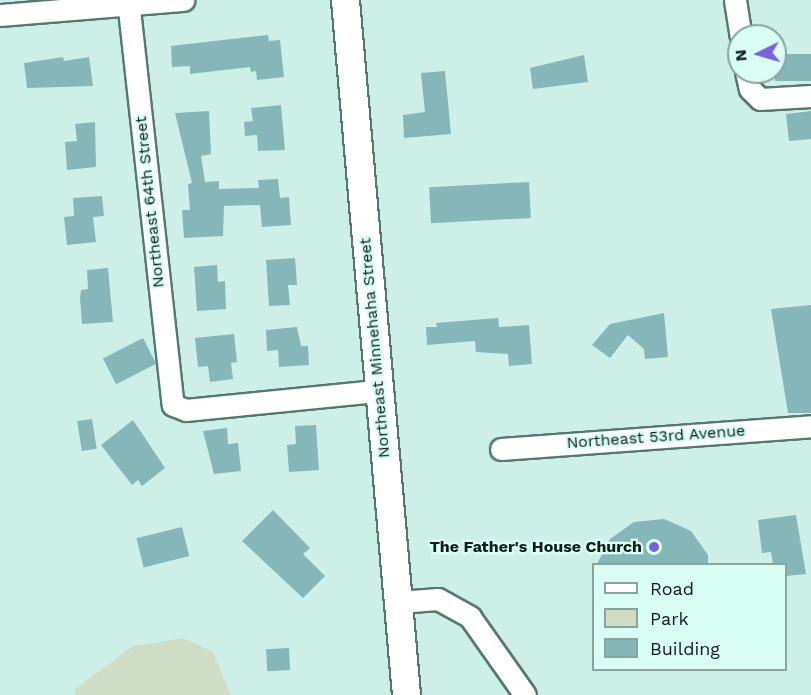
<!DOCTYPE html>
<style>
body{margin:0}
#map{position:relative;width:811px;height:695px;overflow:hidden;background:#ccf0e7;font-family:"Work Sans",sans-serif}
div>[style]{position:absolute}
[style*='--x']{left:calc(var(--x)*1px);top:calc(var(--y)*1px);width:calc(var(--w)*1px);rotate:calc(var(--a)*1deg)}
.green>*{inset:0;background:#cfddc7}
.building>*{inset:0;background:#85b6b8;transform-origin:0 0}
.roads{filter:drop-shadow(2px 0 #577870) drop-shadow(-2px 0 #577870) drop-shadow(0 2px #577870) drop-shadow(0 -2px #577870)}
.minor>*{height:21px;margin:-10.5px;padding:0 10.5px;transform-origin:10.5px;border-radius:10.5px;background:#fff}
.major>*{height:27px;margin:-13.5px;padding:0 13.5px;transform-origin:13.5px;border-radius:13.5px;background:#fff}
.dots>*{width:16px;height:16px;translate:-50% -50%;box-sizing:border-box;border:3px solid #d9fef4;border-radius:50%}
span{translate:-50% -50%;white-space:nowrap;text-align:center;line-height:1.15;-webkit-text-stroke:4.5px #d9fef4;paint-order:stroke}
.street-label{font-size:16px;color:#101d1a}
.poi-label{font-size:16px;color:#101d1a;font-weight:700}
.right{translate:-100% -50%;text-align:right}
.legend{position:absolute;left:592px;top:563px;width:195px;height:108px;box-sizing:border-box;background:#d9fef4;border:2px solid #89a49d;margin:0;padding:8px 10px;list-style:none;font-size:18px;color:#101d1a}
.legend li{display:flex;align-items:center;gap:12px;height:30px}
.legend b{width:30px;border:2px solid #89a49d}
.north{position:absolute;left:727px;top:24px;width:60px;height:60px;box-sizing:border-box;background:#d9fef4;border:2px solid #89a49d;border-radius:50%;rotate:265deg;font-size:16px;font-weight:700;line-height:24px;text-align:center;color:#101d1a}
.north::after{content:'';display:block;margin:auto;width:21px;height:27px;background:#7962dd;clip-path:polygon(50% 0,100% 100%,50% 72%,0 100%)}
</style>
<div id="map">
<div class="green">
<i style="clip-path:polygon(183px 638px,213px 652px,231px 695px,75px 695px,75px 689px,133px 646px)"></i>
</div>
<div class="building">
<i style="clip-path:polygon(268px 35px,269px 41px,280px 40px,284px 77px,257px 80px,256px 71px,251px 72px,250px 67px,190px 74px,190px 66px,172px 67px,171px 46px)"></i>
<i style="left:811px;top:54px;width:27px;height:36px;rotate:90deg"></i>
<i style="clip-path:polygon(584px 55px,588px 82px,533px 89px,530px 68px)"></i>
<i style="clip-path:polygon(63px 57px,64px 61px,89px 57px,93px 86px,27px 88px,24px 63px)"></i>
<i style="clip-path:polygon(445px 71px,451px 134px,404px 138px,403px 115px,425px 112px,421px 73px)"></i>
<i style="clip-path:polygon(281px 105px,285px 150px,258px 151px,257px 135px,245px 136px,244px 122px,253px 121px,251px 108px)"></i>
<i style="clip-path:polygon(209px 111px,211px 154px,201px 156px,205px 182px,219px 181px,219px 189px,259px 188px,258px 180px,278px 179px,280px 198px,289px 197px,291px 225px,262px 227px,260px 205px,224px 206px,223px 236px,184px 238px,182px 210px,190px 210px,188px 184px,192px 183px,175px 113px)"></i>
<i style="clip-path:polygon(811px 111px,811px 139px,789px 141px,786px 114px)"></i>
<i style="clip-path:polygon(95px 122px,96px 167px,67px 170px,65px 142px,77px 141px,75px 124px)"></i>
<i style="left:529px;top:182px;width:36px;height:100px;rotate:87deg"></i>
<i style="clip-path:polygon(102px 196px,104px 216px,93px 217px,96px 242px,67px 245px,64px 217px,74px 216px,73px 198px)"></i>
<i style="clip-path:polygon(295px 258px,297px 285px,288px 285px,290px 305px,269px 306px,266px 260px)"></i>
<i style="clip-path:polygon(217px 265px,218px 282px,225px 281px,226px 309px,197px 311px,194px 267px)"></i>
<i style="clip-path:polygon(108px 268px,113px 322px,82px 324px,80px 298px,81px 290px,88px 289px,87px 270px)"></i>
<i style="clip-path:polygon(811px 305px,811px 413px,788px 413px,771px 309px)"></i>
<i style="clip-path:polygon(664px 313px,668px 357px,645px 359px,644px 349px,628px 335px,610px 358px,592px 345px,610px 324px)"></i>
<i style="clip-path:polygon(498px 318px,499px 327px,529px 325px,532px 364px,509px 366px,508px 354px,476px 352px,475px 341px,427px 345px,426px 327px,437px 327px,436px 323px)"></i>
<i style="clip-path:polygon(297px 327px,301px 346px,308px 346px,309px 365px,279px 367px,278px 350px,267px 351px,266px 330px)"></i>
<i style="clip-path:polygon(234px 334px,237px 362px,231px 363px,233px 379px,210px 382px,208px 366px,198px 367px,195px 338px)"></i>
<i style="left:143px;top:338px;width:29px;height:45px;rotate:63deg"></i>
<i style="left:92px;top:419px;width:30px;height:15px;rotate:81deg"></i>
<i style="clip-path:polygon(133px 420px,165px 468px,142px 486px,138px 480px,132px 485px,101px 445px)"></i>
<i style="clip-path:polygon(316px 425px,319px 470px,289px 472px,287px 445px,296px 444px,295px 426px)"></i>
<i style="clip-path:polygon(227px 428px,228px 444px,238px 443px,241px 471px,214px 474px,203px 431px)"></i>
<i style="clip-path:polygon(273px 510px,310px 548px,303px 554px,325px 576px,303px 598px,242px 541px)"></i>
<i style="clip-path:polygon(796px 515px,806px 574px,786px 576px,786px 564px,773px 564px,771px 552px,762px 553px,758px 520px)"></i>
<i style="clip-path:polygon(664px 519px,691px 531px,708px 555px,708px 564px,597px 564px,610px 539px,634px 522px)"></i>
<i style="left:182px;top:527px;width:30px;height:47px;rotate:76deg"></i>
<i style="left:289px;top:648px;width:22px;height:23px;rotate:87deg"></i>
</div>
<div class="roads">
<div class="minor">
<i style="--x:128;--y:0;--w:407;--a:83.7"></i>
<i style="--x:173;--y:405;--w:14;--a:21"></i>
<i style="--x:186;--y:410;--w:193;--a:-5.7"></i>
<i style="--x:735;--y:0;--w:36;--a:81"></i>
<i style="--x:0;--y:15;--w:184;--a:-4.7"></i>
<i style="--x:746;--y:72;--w:17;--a:77"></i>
<i style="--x:750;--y:89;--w:14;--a:45"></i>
<i style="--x:760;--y:99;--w:51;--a:-3.4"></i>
<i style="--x:501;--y:449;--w:311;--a:-4.2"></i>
<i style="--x:398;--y:602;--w:40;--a:-4.3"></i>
<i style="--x:438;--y:599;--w:37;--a:29"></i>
<i style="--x:470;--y:617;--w:95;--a:54.8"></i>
</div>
<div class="major">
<i style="--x:345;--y:0;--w:698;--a:84.98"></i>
</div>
</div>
<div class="dots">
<i style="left:654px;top:547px;background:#7962dd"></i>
</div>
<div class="street-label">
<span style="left:150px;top:202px;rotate:-96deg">Northeast 64th Street</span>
<span style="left:375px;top:348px;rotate:-95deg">Northeast Minnehaha Street</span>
<span style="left:656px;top:437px;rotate:-4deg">Northeast 53rd Avenue</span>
</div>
<div class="poi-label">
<span class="right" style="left:642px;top:547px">The Father's House Church</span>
</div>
<ul class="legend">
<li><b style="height:8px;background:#fff"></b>Road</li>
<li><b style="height:16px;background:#cfddc7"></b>Park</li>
<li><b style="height:16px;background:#85b6b8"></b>Building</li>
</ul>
<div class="north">N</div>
</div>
